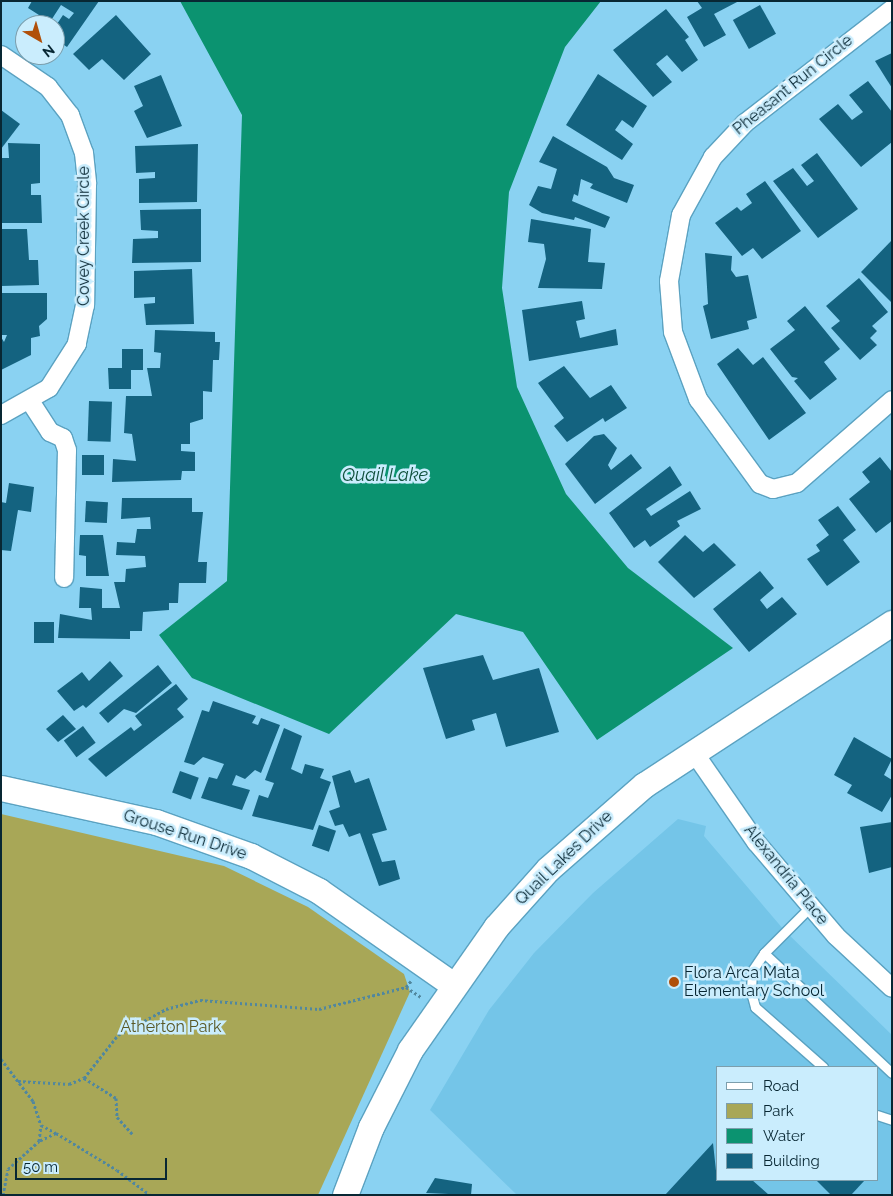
<!DOCTYPE html>
<style>
body{margin:0}
#map{position:relative;width:893px;height:1196px;overflow:hidden;background:#8ad2f2;font-family:Raleway,sans-serif}
div>[style]{position:absolute}
[style*='--x']{left:calc(var(--x)*1px);top:calc(var(--y)*1px);width:calc(var(--w)*1px);rotate:calc(var(--a)*1deg)}
.built>*{inset:0;background:#74c5e8}
.green>*{inset:0;background:#a8a757}
.water>*{inset:0;background:#0b9370}
.building>*{inset:0;background:#146380;transform-origin:0 0}
.path>*{height:3px;margin-top:-1.5px;transform-origin:0;background:repeating-linear-gradient(90deg,#51879e 0 2.5px,transparent 0 5px)}
.roads{filter:drop-shadow(1px 0 #5ba2c1) drop-shadow(-1px 0 #5ba2c1) drop-shadow(0 1px #5ba2c1) drop-shadow(0 -1px #5ba2c1)}
.lane>*{height:9px;margin:-4.5px;padding:0 4.5px;transform-origin:4.5px;border-radius:4.5px;background:#fff}
.street>*{height:18px;margin:-9px;padding:0 9px;transform-origin:9px;border-radius:9px;background:#fff}
.secondary>*{height:25px;margin:-12.5px;padding:0 12.5px;transform-origin:12.5px;border-radius:12.5px;background:#fff}
.dots>*{width:14px;height:14px;translate:-50% -50%;box-sizing:border-box;border:2px solid #caedfd;border-radius:50%}
span{translate:-50% -50%;white-space:nowrap;text-align:center;line-height:1.15;-webkit-text-stroke:5px #caedfd;paint-order:stroke}
.street-label{font-size:16px;color:#082733}
.poi-label{font-size:16px;color:#082733}
.left{translate:0 -50%;text-align:left}
.park-label{font-size:16px;color:#595826}
.water-label{font-size:18px;color:#11513d;font-style:italic}
.frame{position:absolute;inset:0;border:2px solid #082733;pointer-events:none}
.legend{position:absolute;left:716px;top:1066px;width:162px;height:115px;box-sizing:border-box;background:#caedfd;border:1px solid #7c9eac;margin:0;padding:6px 9px;list-style:none;font-size:15px;color:#082733}
.legend li{display:flex;align-items:center;gap:10px;height:25px}
.legend b{width:25px;border:1px solid #7c9eac}
.north{position:absolute;left:15px;top:15px;width:50px;height:50px;box-sizing:border-box;background:#caedfd;border:1px solid #7c9eac;border-radius:50%;rotate:142deg;font-size:14px;font-weight:700;line-height:20px;text-align:center;color:#082733}
.north::after{content:'';display:block;margin:auto;width:18px;height:22px;background:#b0500a;clip-path:polygon(50% 0,100% 100%,50% 72%,0 100%)}
.scale{position:absolute;left:15px;top:1158px;width:152px;height:22px;box-sizing:border-box;border:2px solid #082733;border-top:0;padding-left:6px;font-size:15px;line-height:18px;white-space:nowrap;color:#082733;-webkit-text-stroke:4px #caedfd;paint-order:stroke}
</style>
<div id="map">
<div class="built">
<i style="clip-path:polygon(evenodd,678px 819px,706px 826px,704px 836px,784px 930px,892px 1035px,892px 1195px,517px 1195px,430px 1110px,489px 1010px,534px 953px,593px 893px,678px 819px,717px 1067px,877px 1067px,877px 1180px,717px 1180px,717px 1067px)"></i>
</div>
<div class="green">
<i style="clip-path:polygon(1px 814px,224px 866px,308px 907px,404px 974px,410px 992px,318px 1195px,1px 1195px)"></i>
</div>
<div class="water">
<i style="clip-path:polygon(180px 1px,601px 1px,565px 47px,509px 192px,502px 288px,517px 387px,566px 494px,628px 568px,733px 648px,597px 740px,523px 632px,456px 614px,329px 734px,192px 678px,159px 635px,227px 581px,242px 115px)"></i>
</div>
<div class="building">
<i style="clip-path:polygon(32px 1px,99px 1px,67px 47px,55px 39px,55px 27px,63px 15px,69px 19px,74px 13px,61px 5px,50px 22px,28px 8px)"></i>
<i style="clip-path:polygon(697px 1px,739px 1px,714px 14px,726px 35px,704px 47px,687px 17px,702px 8px)"></i>
<i style="left:760px;top:5px;width:33px;height:31px;rotate:61deg"></i>
<i style="clip-path:polygon(666px 9px,689px 37px,685px 40px,698px 60px,682px 72px,667px 55px,656px 64px,672px 82px,653px 97px,613px 50px)"></i>
<i style="clip-path:polygon(116px 15px,151px 54px,124px 80px,102px 59px,89px 70px,73px 54px)"></i>
<i style="clip-path:polygon(892px 53px,892px 88px,875px 61px)"></i>
<i style="clip-path:polygon(598px 74px,647px 106px,633px 128px,622px 120px,615px 130px,633px 144px,622px 160px,566px 125px)"></i>
<i style="clip-path:polygon(161px 75px,182px 126px,147px 138px,134px 111px,143px 106px,134px 86px)"></i>
<i style="clip-path:polygon(868px 81px,892px 112px,892px 142px,861px 167px,819px 119px,838px 104px,852px 120px,863px 112px,849px 95px)"></i>
<i style="clip-path:polygon(1px 110px,20px 124px,1px 149px)"></i>
<i style="clip-path:polygon(553px 136px,607px 167px,614px 178px,634px 185px,627px 203px,590px 188px,593px 184px,581px 179px,578px 196px,574px 194px,572px 201px,610px 217px,605px 228px,575px 217px,574px 220px,542px 213px,529px 205px,538px 186px,551px 189px,557px 169px,539px 162px)"></i>
<i style="clip-path:polygon(8px 143px,40px 144px,40px 183px,31px 184px,31px 195px,41px 195px,42px 223px,1px 223px,1px 158px,9px 158px)"></i>
<i style="clip-path:polygon(198px 144px,197px 202px,139px 203px,139px 179px,155px 178px,155px 172px,136px 173px,135px 146px)"></i>
<i style="clip-path:polygon(817px 153px,858px 209px,818px 238px,773px 181px,793px 168px,807px 186px,814px 181px,801px 165px)"></i>
<i style="clip-path:polygon(765px 181px,801px 231px,762px 259px,753px 248px,742px 256px,715px 223px,737px 207px,741px 211px,752px 203px,746px 194px)"></i>
<i style="clip-path:polygon(201px 209px,201px 262px,132px 263px,133px 239px,158px 238px,158px 231px,141px 230px,140px 210px)"></i>
<i style="clip-path:polygon(531px 219px,591px 229px,588px 262px,605px 263px,602px 289px,538px 288px,546px 259px,544px 244px,528px 242px)"></i>
<i style="clip-path:polygon(1px 229px,27px 229px,29px 260px,38px 260px,39px 285px,1px 286px)"></i>
<i style="clip-path:polygon(892px 240px,892px 303px,861px 272px)"></i>
<i style="clip-path:polygon(705px 253px,732px 256px,731px 270px,736px 277px,748px 275px,757px 318px,747px 321px,749px 329px,711px 339px,703px 306px,708px 304px)"></i>
<i style="clip-path:polygon(192px 269px,194px 324px,146px 325px,144px 304px,155px 303px,155px 297px,134px 298px,134px 271px)"></i>
<i style="clip-path:polygon(859px 278px,888px 312px,872px 326px,877px 331px,870px 338px,877px 345px,860px 360px,831px 328px,840px 321px,826px 306px)"></i>
<i style="clip-path:polygon(2px 293px,47px 293px,47px 319px,39px 326px,40px 336px,31px 338px,31px 355px,1px 370px,1px 337px,4px 342px,7px 335px,2px 335px)"></i>
<i style="clip-path:polygon(582px 301px,585px 319px,576px 321px,580px 338px,616px 329px,618px 345px,529px 361px,522px 310px)"></i>
<i style="clip-path:polygon(805px 306px,840px 349px,824px 362px,837px 379px,810px 400px,794px 381px,798px 378px,792px 377px,770px 349px,795px 330px,787px 321px)"></i>
<i style="clip-path:polygon(155px 330px,215px 332px,215px 342px,220px 342px,219px 360px,213px 360px,212px 392px,203px 391px,203px 419px,190px 423px,190px 444px,181px 444px,181px 451px,195px 452px,195px 471px,182px 471px,181px 480px,112px 482px,113px 459px,136px 461px,132px 434px,124px 433px,126px 396px,152px 396px,147px 368px,160px 368px,161px 353px,154px 352px)"></i>
<i style="clip-path:polygon(738px 348px,753px 365px,763px 357px,806px 413px,769px 440px,717px 364px)"></i>
<i style="clip-path:polygon(122px 349px,143px 349px,143px 370px,131px 370px,131px 389px,109px 389px,108px 368px,122px 368px)"></i>
<i style="clip-path:polygon(564px 366px,590px 398px,611px 385px,627px 408px,605px 422px,603px 418px,567px 442px,554px 426px,564px 418px,538px 383px)"></i>
<i style="left:89px;top:401px;width:23px;height:40px;rotate:2deg"></i>
<i style="clip-path:polygon(604px 434px,617px 448px,608px 465px,611px 470px,631px 454px,642px 468px,595px 504px,565px 464px,594px 436px)"></i>
<i style="left:82px;top:455px;width:22px;height:20px"></i>
<i style="clip-path:polygon(880px 457px,892px 472px,892px 521px,876px 533px,849px 499px,870px 482px,862px 472px)"></i>
<i style="clip-path:polygon(670px 466px,682px 485px,646px 509px,651px 516px,690px 491px,701px 509px,677px 521px,680px 526px,650px 547px,645px 540px,634px 548px,609px 513px)"></i>
<i style="clip-path:polygon(9px 483px,34px 487px,31px 512px,18px 510px,11px 551px,1px 550px,1px 502px,6px 503px)"></i>
<i style="clip-path:polygon(122px 498px,192px 498px,192px 512px,203px 512px,198px 562px,207px 562px,206px 583px,179px 583px,178px 603px,169px 603px,169px 610px,143px 612px,142px 631px,130px 631px,130px 639px,58px 638px,60px 614px,92px 620px,91px 608px,79px 608px,80px 587px,102px 589px,102px 608px,120px 608px,114px 582px,125px 582px,126px 569px,146px 567px,145px 556px,116px 555px,117px 542px,135px 543px,137px 529px,151px 529px,150px 517px,121px 519px)"></i>
<i style="left:86px;top:501px;width:22px;height:21px;rotate:3deg"></i>
<i style="clip-path:polygon(838px 506px,856px 530px,843px 540px,860px 562px,827px 586px,807px 559px,820px 551px,816px 545px,829px 535px,818px 520px)"></i>
<i style="clip-path:polygon(80px 535px,103px 535px,109px 576px,86px 576px,86px 556px,79px 555px)"></i>
<i style="clip-path:polygon(685px 535px,703px 552px,714px 543px,736px 565px,694px 598px,658px 562px)"></i>
<i style="clip-path:polygon(760px 571px,774px 588px,760px 600px,767px 609px,782px 597px,797px 614px,749px 652px,713px 609px)"></i>
<i style="left:34px;top:622px;width:20px;height:21px"></i>
<i style="clip-path:polygon(483px 655px,493px 680px,539px 668px,559px 732px,506px 747px,496px 713px,472px 720px,475px 730px,446px 739px,423px 668px)"></i>
<i style="clip-path:polygon(110px 661px,123px 676px,86px 708px,83px 705px,74px 711px,57px 691px,82px 672px,89px 681px)"></i>
<i style="clip-path:polygon(158px 665px,172px 683px,136px 713px,124px 709px,108px 723px,99px 713px)"></i>
<i style="clip-path:polygon(176px 684px,188px 699px,177px 709px,184px 717px,106px 777px,88px 759px,131px 727px,134px 731px,142px 725px,135px 716px)"></i>
<i style="clip-path:polygon(213px 701px,256px 716px,252px 723px,258px 725px,261px 718px,280px 725px,261px 773px,255px 770px,245px 779px,236px 775px,232px 785px,250px 790px,242px 810px,201px 798px,209px 777px,217px 779px,224px 764px,203px 757px,194px 765px,184px 762px,202px 710px,209px 712px)"></i>
<i style="clip-path:polygon(63px 715px,76px 729px,58px 742px,46px 729px)"></i>
<i style="left:83px;top:726px;width:21px;height:24px;rotate:53deg"></i>
<i style="clip-path:polygon(284px 728px,302px 736px,291px 769px,302px 774px,305px 764px,324px 769px,320px 778px,331px 782px,313px 830px,252px 816px,259px 795px,268px 798px,274px 783px,265px 780px)"></i>
<i style="clip-path:polygon(854px 737px,892px 759px,884px 775px,892px 780px,892px 795px,882px 812px,847px 793px,852px 785px,834px 775px)"></i>
<i style="clip-path:polygon(350px 770px,355px 783px,369px 778px,387px 830px,372px 834px,382px 862px,395px 860px,400px 879px,379px 886px,360px 833px,349px 837px,343px 824px,335px 826px,329px 811px,340px 807px,332px 776px)"></i>
<i style="left:180px;top:771px;width:20px;height:23px;rotate:20deg"></i>
<i style="clip-path:polygon(892px 822px,892px 867px,869px 873px,860px 827px)"></i>
<i style="left:319px;top:825px;width:18px;height:22px;rotate:19deg"></i>
<i style="clip-path:polygon(713px 1143px,717px 1180px,752px 1180px,769px 1195px,665px 1195px)"></i>
<i style="clip-path:polygon(435px 1178px,472px 1184px,471px 1195px,426px 1193px)"></i>
<i style="clip-path:polygon(816px 1180px,865px 1180px,851px 1195px,831px 1195px)"></i>
</div>
<div class="path">
<i style="--x:411;--y:981;--w:8;--a:130"></i>
<i style="--x:406;--y:987;--w:18;--a:34"></i>
<i style="--x:1;--y:1059;--w:53;--a:52.7"></i>
<i style="--x:33;--y:1101;--w:25;--a:72"></i>
<i style="--x:84;--y:1078;--w:55;--a:-51.7"></i>
<i style="--x:118;--y:1035;--w:55;--a:-28.4"></i>
<i style="--x:166;--y:1009;--w:35;--a:-15"></i>
<i style="--x:200;--y:1000;--w:119;--a:4.3"></i>
<i style="--x:319;--y:1009;--w:90;--a:-14.2"></i>
<i style="--x:18;--y:1081;--w:51;--a:3.4"></i>
<i style="--x:69;--y:1084;--w:16;--a:-22"></i>
<i style="--x:84;--y:1078;--w:38;--a:32"></i>
<i style="--x:116;--y:1098;--w:19;--a:87"></i>
<i style="--x:117;--y:1117;--w:24;--a:48"></i>
<i style="--x:56;--y:1133;--w:19;--a:155"></i>
<i style="--x:39;--y:1141;--w:16;--a:-83"></i>
<i style="--x:41;--y:1125;--w:17;--a:28"></i>
<i style="--x:56;--y:1133;--w:71;--a:31.2"></i>
<i style="--x:117;--y:1170;--w:41;--a:37.1"></i>
<i style="--x:3;--y:1195;--w:26;--a:-79"></i>
<i style="--x:8;--y:1169;--w:42;--a:-42.1"></i>
</div>
<div class="roads">
<div class="lane">
<i style="--x:810;--y:907;--w:65;--a:135"></i>
<i style="--x:764;--y:953;--w:22;--a:124"></i>
<i style="--x:752;--y:971;--w:21;--a:93"></i>
<i style="--x:751;--y:992;--w:16;--a:75"></i>
<i style="--x:755;--y:1007;--w:91;--a:41.4"></i>
<i style="--x:764;--y:953;--w:175;--a:43.2"></i>
<i style="--x:877;--y:1115;--w:16;--a:18"></i>
</div>
<div class="street">
<i style="--x:892;--y:9;--w:186;--a:142.2"></i>
<i style="--x:745;--y:123;--w:47;--a:133.3"></i>
<i style="--x:713;--y:157;--w:66;--a:118.9"></i>
<i style="--x:681;--y:215;--w:67;--a:100.3"></i>
<i style="--x:669;--y:281;--w:51;--a:85.5"></i>
<i style="--x:673;--y:332;--w:72;--a:69.5"></i>
<i style="--x:698;--y:399;--w:105;--a:53.9"></i>
<i style="--x:760;--y:484;--w:14;--a:21"></i>
<i style="--x:773;--y:489;--w:25;--a:-14"></i>
<i style="--x:797;--y:483;--w:126;--a:-41.1"></i>
<i style="--x:1;--y:55;--w:57;--a:34.2"></i>
<i style="--x:48;--y:87;--w:36;--a:52"></i>
<i style="--x:70;--y:115;--w:40;--a:69.8"></i>
<i style="--x:84;--y:153;--w:31;--a:84"></i>
<i style="--x:87;--y:184;--w:121;--a:90.9"></i>
<i style="--x:85;--y:305;--w:40;--a:102"></i>
<i style="--x:77;--y:344;--w:52;--a:122.5"></i>
<i style="--x:49;--y:388;--w:55;--a:150.6"></i>
<i style="--x:30;--y:401;--w:37;--a:57"></i>
<i style="--x:50;--y:432;--w:14;--a:25"></i>
<i style="--x:63;--y:438;--w:13;--a:72"></i>
<i style="--x:67;--y:450;--w:128;--a:91.3"></i>
<i style="--x:693;--y:751;--w:111;--a:55.3"></i>
<i style="--x:756;--y:842;--w:123;--a:49.6"></i>
<i style="--x:836;--y:936;--w:76;--a:42.9"></i>
</div>
<div class="secondary">
<i style="--x:1;--y:788;--w:159;--a:12.4"></i>
<i style="--x:156;--y:822;--w:101;--a:19.7"></i>
<i style="--x:251;--y:856;--w:76;--a:27.2"></i>
<i style="--x:319;--y:891;--w:164;--a:35"></i>
<i style="--x:345;--y:1195;--w:73;--a:-69.1"></i>
<i style="--x:371;--y:1127;--w:86;--a:-63.1"></i>
<i style="--x:410;--y:1050;--w:150;--a:-55"></i>
<i style="--x:496;--y:927;--w:78;--a:-48.1"></i>
<i style="--x:548;--y:869;--w:128;--a:-41.2"></i>
<i style="--x:644;--y:785;--w:296;--a:-33.2"></i>
</div>
</div>
<div class="dots">
<i style="left:674px;top:982px;background:#b0500a"></i>
</div>
<div class="street-label">
<span style="left:793px;top:85px;rotate:-39deg">Pheasant Run Circle</span>
<span style="left:84px;top:236px;rotate:-90deg">Covey Creek Circle</span>
<span style="left:185px;top:835px;rotate:18deg">Grouse Run Drive</span>
<span style="left:564px;top:858px;rotate:-44deg">Quail Lakes Drive</span>
<span style="left:786px;top:875px;rotate:51deg">Alexandria Place</span>
</div>
<div class="poi-label">
<span class="left" style="left:684px;top:982px">Flora Arca Mata<br>Elementary School</span>
</div>
<div class="park-label">
<span style="left:171px;top:1027px">Atherton Park</span>
</div>
<div class="water-label">
<span style="left:385px;top:475px">Quail Lake</span>
</div>
<div class="frame"></div>
<ul class="legend">
<li><b style="height:6px;background:#fff"></b>Road</li>
<li><b style="height:14px;background:#a8a757"></b>Park</li>
<li><b style="height:14px;background:#0b9370"></b>Water</li>
<li><b style="height:14px;background:#146380"></b>Building</li>
</ul>
<div class="north">N</div>
<div class="scale">50 m</div>
</div>
